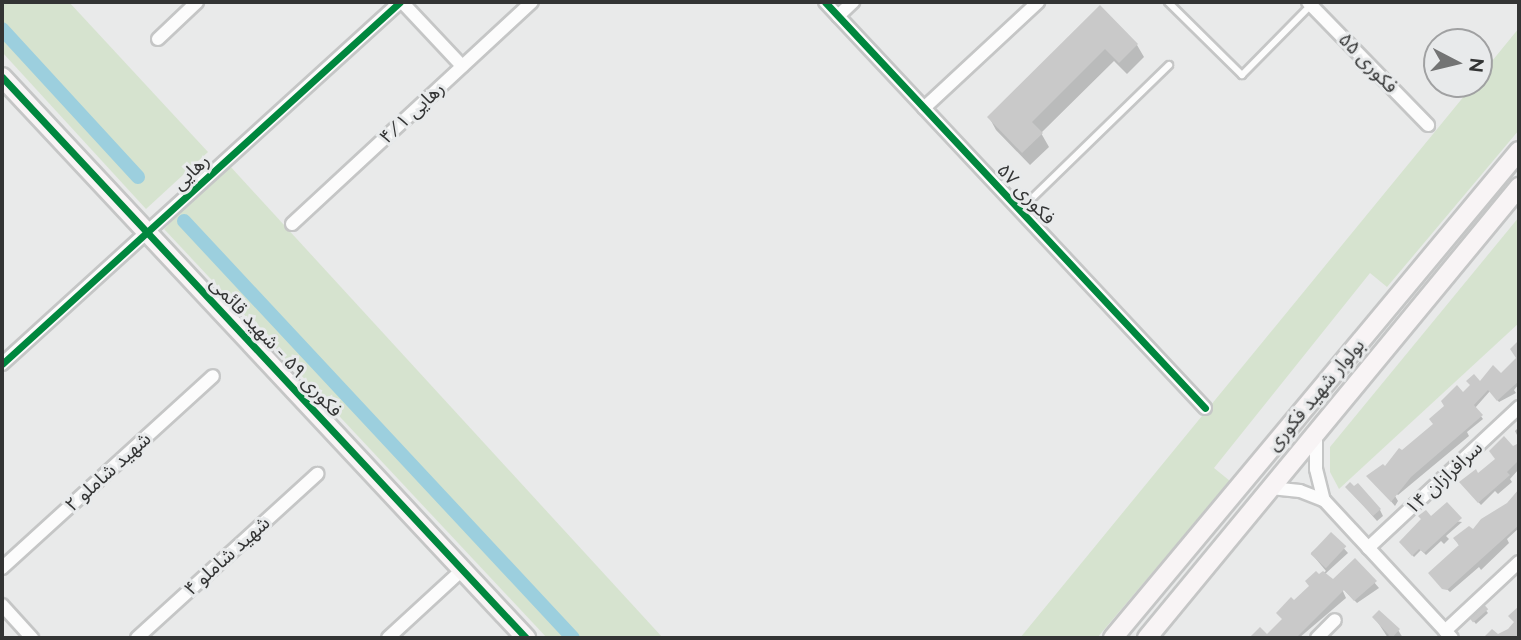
<!DOCTYPE html>
<meta charset="utf-8">
<style>
body{margin:0}
#map{position:relative;width:1521px;height:640px;overflow:hidden;background:#e9eaea;font-family:Raleway,"Noto Sans Arabic",sans-serif}
div>[style]{position:absolute}
[style*='--x']{left:calc(var(--x)*1px);top:calc(var(--y)*1px);width:calc(var(--w)*1px);rotate:calc(var(--a)*1deg)}
.green>*{inset:0;background:#d6e3cf}
.shadow>*{inset:0;background:#0003}
.canal>*{height:14px;margin:-7px;padding:0 7px;transform-origin:7px;border-radius:7px;background:#9ccfde}
.building>*{inset:0;background:#c9c9c9;transform-origin:0 0}
.roads{filter:drop-shadow(2px 0 #c5c6c6) drop-shadow(-2px 0 #c5c6c6) drop-shadow(0 2px #c5c6c6) drop-shadow(0 -2px #c5c6c6)}
.lane>*{height:6px;margin:-3px;padding:0 3px;transform-origin:3px;border-radius:3px;background:#fcfcfc}
.street>*{height:12px;margin:-6px;padding:0 6px;transform-origin:6px;border-radius:6px;background:#fcfcfc}
.secondary>*{height:18px;margin:-9px;padding:0 9px;transform-origin:9px;border-radius:9px;background:#f8f4f5}
.cycleway>*{height:7px;margin:-3.5px;padding:0 3.5px;transform-origin:3.5px;border-radius:3.5px;background:#00873e}
span{translate:-50% -50%;white-space:nowrap;text-align:center;line-height:1.15;-webkit-text-stroke:6px #e8eaeb;paint-order:stroke}
.street-label{font-size:19px;color:#333434}
.frame{position:absolute;inset:0;border:4px solid #333434;pointer-events:none}
.north{position:absolute;left:1423px;top:28px;width:70px;height:70px;box-sizing:border-box;background:#e8eaeb;border:2px solid #a0a1a2;border-radius:50%;rotate:97deg;font-size:19px;font-weight:700;line-height:28px;text-align:center;color:#333434}
.north::after{content:'';display:block;margin:auto;width:24px;height:32px;background:#737474;clip-path:polygon(50% 0,100% 100%,50% 72%,0 100%)}
</style>
<div id="map">
<div class="green">
<i style="clip-path:polygon(2px 2px,69px 2px,208px 152px,146px 209px,2px 52px)"></i>
<i style="clip-path:polygon(1519px 28px,1519px 130px,1387px 287px,1370px 273px,1214px 468px,1230px 481px,1097px 638px,1020px 638px,1474px 84px,1479px 84px,1479px 77px)"></i>
<i style="clip-path:polygon(229px 165px,663px 638px,547px 638px,164px 229px)"></i>
<i style="clip-path:polygon(1519px 217px,1519px 323px,1339px 489px,1330px 472px,1330px 447px)"></i>
</div>
<div class="shadow">
<i style="clip-path:polygon(1100px 7px,1137px 45px,1144px 57px,1127px 74px,1114px 61px,1041px 133px,1049px 147px,1030px 165px,996px 130px,989px 117px)"></i>
<i style="clip-path:polygon(1519px 342px,1519px 384px,1514px 390px,1516px 393px,1499px 402px,1490px 391px,1475px 408px,1483px 419px,1467px 432px,1469px 436px,1398px 495px,1392px 491px,1398px 501px,1395px 506px,1369px 476px,1385px 469px,1418px 440px,1463px 394px,1501px 375px,1518px 359px,1512px 349px)"></i>
<i style="clip-path:polygon(1519px 427px,1519px 439px,1515px 431px)"></i>
<i style="clip-path:polygon(1519px 444px,1519px 469px,1510px 479px,1512px 482px,1498px 494px,1495px 491px,1481px 505px,1463px 485px)"></i>
<i style="clip-path:polygon(1347px 487px,1380px 510px,1383px 516px,1377px 521px)"></i>
<i style="clip-path:polygon(1519px 492px,1519px 528px,1507px 539px,1509px 543px,1481px 570px,1479px 567px,1450px 592px,1432px 576px,1460px 547px,1455px 539px,1477px 537px)"></i>
<i style="clip-path:polygon(1431px 518px,1462px 522px,1446px 536px,1449px 539px,1444px 544px,1441px 541px,1426px 555px,1421px 550px,1414px 557px,1403px 545px)"></i>
<i style="clip-path:polygon(1331px 534px,1348px 553px,1325px 574px,1339px 588px,1335px 579px,1355px 560px,1379px 588px,1357px 603px,1341px 587px,1346px 598px,1299px 638px,1249px 638px,1260px 629px,1267px 636px,1283px 619px,1278px 613px,1291px 599px,1294px 602px,1310px 587px,1307px 582px,1316px 574px,1319px 576px,1326px 571px,1311px 553px)"></i>
<i style="clip-path:polygon(1480px 603px,1488px 613px,1476px 624px,1470px 617px)"></i>
<i style="clip-path:polygon(1519px 608px,1519px 638px,1488px 638px,1492px 632px,1498px 636px,1509px 630px,1516px 623px,1510px 616px)"></i>
<i style="clip-path:polygon(1375px 618px,1398px 630px,1403px 638px,1388px 638px)"></i>
</div>
<div class="canal">
<i style="--x:2;--y:29;--w:201;--a:47.4"></i>
<i style="--x:184;--y:221;--w:570;--a:46.99"></i>
</div>
<div class="building">
<i style="clip-path:polygon(1100px 5px,1138px 44px,1119px 63px,1105px 49px,1032px 122px,1043px 133px,1022px 153px,987px 117px)"></i>
<i style="clip-path:polygon(1519px 340px,1519px 381px,1497px 401px,1488px 390px,1474px 405px,1483px 415px,1411px 477px,1391px 502px,1366px 476px,1383px 464px,1385px 466px,1399px 448px,1402px 450px,1433px 424px,1429px 419px,1444px 406px,1441px 401px,1457px 385px,1463px 392px,1470px 385px,1466px 381px,1474px 374px,1480px 381px,1493px 365px,1501px 373px,1516px 358px,1510px 349px)"></i>
<i style="clip-path:polygon(1504px 436px,1513px 446px,1519px 443px,1519px 465px,1517px 462px,1507px 472px,1510px 475px,1478px 503px,1459px 482px,1476px 469px,1478px 473px,1495px 459px,1489px 451px)"></i>
<i style="clip-path:polygon(1350px 482px,1354px 486px,1358px 483px,1381px 509px,1373px 516px,1345px 487px)"></i>
<i style="clip-path:polygon(1519px 489px,1519px 525px,1447px 590px,1442px 589px,1428px 573px,1459px 545px,1453px 538px,1469px 526px,1473px 529px,1481px 519px,1507px 503px)"></i>
<i style="clip-path:polygon(1447px 502px,1462px 518px,1424px 553px,1419px 549px,1412px 556px,1399px 542px,1421px 519px,1418px 516px,1426px 510px,1431px 516px)"></i>
<i style="left:1331px;top:532px;width:21px;height:30px;rotate:43deg"></i>
<i style="clip-path:polygon(1355px 558px,1377px 581px,1354px 601px,1344px 590px,1296px 638px,1249px 638px,1260px 627px,1267px 634px,1282px 619px,1276px 613px,1291px 597px,1294px 600px,1309px 586px,1305px 581px,1316px 571px,1319px 574px,1323px 571px,1333px 579px)"></i>
<i style="left:1481px;top:601px;width:11px;height:20px;rotate:49deg"></i>
<i style="clip-path:polygon(1519px 606px,1519px 638px,1485px 636px,1492px 629px,1498px 634px,1508px 629px,1514px 622px,1508px 616px)"></i>
<i style="clip-path:polygon(1379px 610px,1400px 629px,1392px 638px,1386px 638px,1389px 635px,1372px 617px)"></i>
</div>
<div class="roads">
<div class="lane">
<i style="--x:1168;--y:2;--w:104;--a:44.6"></i>
<i style="--x:1242;--y:75;--w:98;--a:-45.4"></i>
<i style="--x:1020;--y:210;--w:208;--a:-44.2"></i>
</div>
<div class="street">
<i style="--x:402;--y:2;--w:88;--a:46.8"></i>
<i style="--x:825;--y:2;--w:556;--a:46.89"></i>
<i style="--x:1308;--y:2;--w:172;--a:45.7"></i>
<i style="--x:838;--y:16;--w:21;--a:-43"></i>
<i style="--x:158;--y:39;--w:54;--a:-43.5"></i>
<i style="--x:924;--y:108;--w:156;--a:-42.9"></i>
<i style="--x:292;--y:224;--w:327;--a:-42.8"></i>
<i style="--x:2;--y:364;--w:538;--a:-42.29"></i>
<i style="--x:1316;--y:433;--w:36;--a:90"></i>
<i style="--x:1316;--y:469;--w:32;--a:76"></i>
<i style="--x:1271;--y:488;--w:29;--a:6"></i>
<i style="--x:1300;--y:491;--w:26;--a:21"></i>
<i style="--x:1324;--y:500;--w:188;--a:47.2"></i>
<i style="--x:1368;--y:548;--w:207;--a:-43"></i>
<i style="--x:2;--y:568;--w:285;--a:-42.3"></i>
<i style="--x:2;--y:605;--w:45;--a:47.7"></i>
<i style="--x:1445;--y:631;--w:101;--a:-43"></i>
<i style="--x:137;--y:638;--w:244;--a:-42.3"></i>
<i style="--x:388;--y:638;--w:100;--a:-42.6"></i>
<i style="--x:1317;--y:638;--w:25;--a:-45"></i>
</div>
<div class="secondary">
<i style="--x:2;--y:77;--w:768;--a:46.95"></i>
<i style="--x:1113;--y:638;--w:634;--a:-50.18"></i>
<i style="--x:1147;--y:638;--w:585;--a:-50.48"></i>
</div>
</div>
<div class="cycleway">
<i style="--x:825;--y:2;--w:556;--a:46.89"></i>
<i style="--x:2;--y:77;--w:768;--a:46.95"></i>
<i style="--x:2;--y:364;--w:538;--a:-42.29"></i>
</div>
<div class="street-label">
<span style="left:1368px;top:63px;rotate:46deg">فکوری ۵۵</span>
<span style="left:412px;top:113px;rotate:-43deg">رهایی ۴/۱</span>
<span style="left:191px;top:172px;rotate:-43deg">رهایی</span>
<span style="left:1026px;top:194px;rotate:47deg">فکوری ۵۷</span>
<span style="left:276px;top:347px;rotate:47deg">فکوری ۵۹ - شهید قائمی</span>
<span style="left:1316px;top:395px;rotate:-50deg">بولوار شهید فکوری</span>
<span style="left:108px;top:472px;rotate:-42deg">شهید شاملو ۲</span>
<span style="left:1444px;top:478px;rotate:-43deg">سرافرازان ۱۴</span>
<span style="left:227px;top:556px;rotate:-42deg">شهید شاملو ۴</span>
</div>
<div class="frame"></div>
<div class="north">N</div>
</div>
